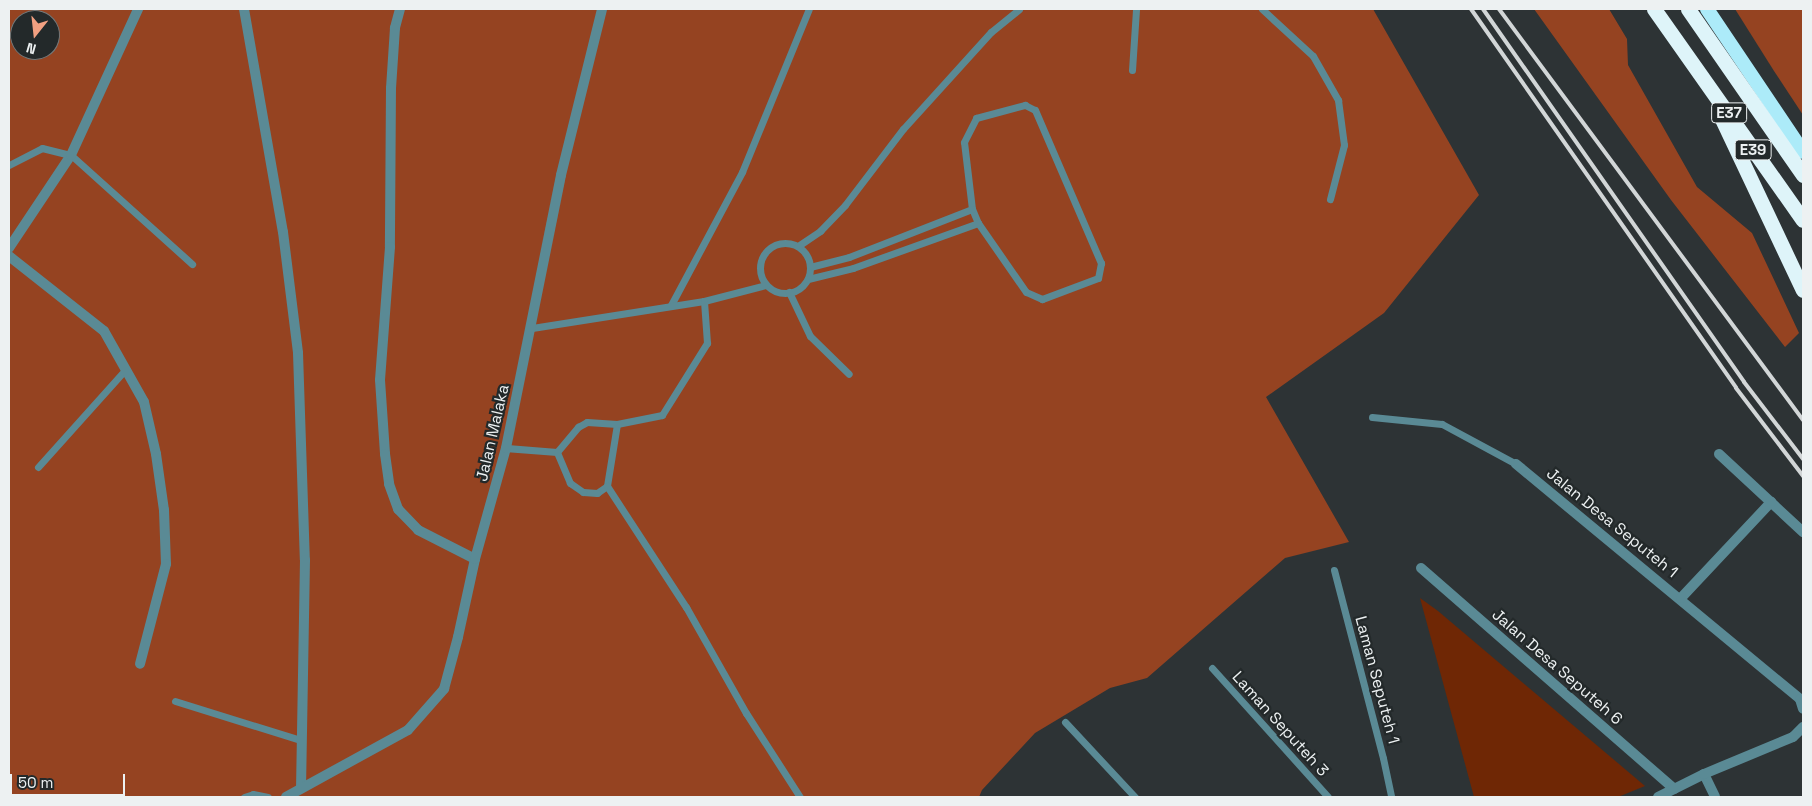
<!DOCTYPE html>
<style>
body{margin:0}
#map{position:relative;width:1812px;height:806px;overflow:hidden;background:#2d3335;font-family:"Space Grotesk",sans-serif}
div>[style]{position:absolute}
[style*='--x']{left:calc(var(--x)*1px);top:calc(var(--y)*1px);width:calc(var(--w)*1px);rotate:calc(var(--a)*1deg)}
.green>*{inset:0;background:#6f2705}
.forest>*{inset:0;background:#954321}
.service>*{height:7px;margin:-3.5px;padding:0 3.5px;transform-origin:3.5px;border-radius:3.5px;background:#5a8a95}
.service>.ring{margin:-3.5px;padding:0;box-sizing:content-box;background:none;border:7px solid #5a8a95;border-radius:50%}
.minor>*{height:10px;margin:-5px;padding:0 5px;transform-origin:5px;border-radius:5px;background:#5a8a95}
.trunk>*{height:14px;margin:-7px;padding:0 7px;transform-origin:7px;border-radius:7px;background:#acebf9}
.motorway>*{height:15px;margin:-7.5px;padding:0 7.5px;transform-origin:7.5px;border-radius:7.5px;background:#def4f9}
.rail>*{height:4px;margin:-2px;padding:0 2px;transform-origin:2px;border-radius:2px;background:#d2d6d7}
span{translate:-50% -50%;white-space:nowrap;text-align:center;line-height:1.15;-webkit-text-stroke:4.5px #23292a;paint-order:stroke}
.shield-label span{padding:1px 4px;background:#23292a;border:1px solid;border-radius:4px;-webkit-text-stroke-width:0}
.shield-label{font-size:15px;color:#edf1f2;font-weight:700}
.street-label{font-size:16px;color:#edf1f2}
.frame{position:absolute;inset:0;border:10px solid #edf1f2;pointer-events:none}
.north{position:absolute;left:10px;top:10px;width:50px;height:50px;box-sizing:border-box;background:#23292a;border:1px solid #74797a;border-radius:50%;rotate:196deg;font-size:14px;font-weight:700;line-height:20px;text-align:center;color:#edf1f2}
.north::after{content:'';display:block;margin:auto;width:18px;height:22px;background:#f2a081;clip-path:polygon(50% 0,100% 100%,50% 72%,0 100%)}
.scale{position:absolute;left:10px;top:774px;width:115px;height:22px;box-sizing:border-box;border:2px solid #edf1f2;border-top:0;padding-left:6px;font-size:15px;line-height:18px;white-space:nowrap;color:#edf1f2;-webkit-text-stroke:4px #23292a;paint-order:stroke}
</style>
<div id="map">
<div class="green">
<i style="clip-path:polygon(1420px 598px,1438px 611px,1645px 786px,1618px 797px,1474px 797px)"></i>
</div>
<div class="forest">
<i style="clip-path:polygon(evenodd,9px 9px,1373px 9px,1479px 195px,1384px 313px,1266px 397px,1349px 542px,1285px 558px,1147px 678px,1110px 688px,1035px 733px,982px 790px,979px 797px,9px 797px,9px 9px,20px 20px,50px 20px,50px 50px,20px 50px,20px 20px)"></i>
<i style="clip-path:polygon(1534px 9px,1609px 9px,1627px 39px,1628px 65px,1697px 187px,1752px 233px,1799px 333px,1785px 347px,1671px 200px)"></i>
<i style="clip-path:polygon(1735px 9px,1803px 9px,1803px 115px,1774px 71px)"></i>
</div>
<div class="service">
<i style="--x:1262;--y:9;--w:69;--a:42.7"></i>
<i style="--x:1313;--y:56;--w:51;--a:60.4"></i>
<i style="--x:1338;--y:100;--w:45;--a:82.4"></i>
<i style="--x:1344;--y:145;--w:56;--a:104.5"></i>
<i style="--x:1132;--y:70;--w:61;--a:-86.2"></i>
<i style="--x:1025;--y:105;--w:11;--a:27"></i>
<i style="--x:1035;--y:110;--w:167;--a:66.7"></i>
<i style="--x:1101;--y:263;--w:15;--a:101"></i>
<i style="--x:1098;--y:278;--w:60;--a:159.4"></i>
<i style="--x:1042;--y:299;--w:17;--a:-156"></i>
<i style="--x:1026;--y:292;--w:84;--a:-124.8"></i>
<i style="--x:978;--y:223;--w:15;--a:-113"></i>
<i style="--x:972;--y:209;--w:67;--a:-96.8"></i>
<i style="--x:964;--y:142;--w:27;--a:-63"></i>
<i style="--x:976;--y:118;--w:51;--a:-14.9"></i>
<i style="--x:9;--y:165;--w:37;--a:-27"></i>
<i style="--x:42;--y:148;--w:30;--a:14"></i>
<i style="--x:71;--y:155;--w:163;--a:42"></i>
<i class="ring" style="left:760px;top:243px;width:43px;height:43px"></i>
<i style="--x:798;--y:246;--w:27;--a:-34"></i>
<i style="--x:820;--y:231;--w:36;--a:-46"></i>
<i style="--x:845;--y:205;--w:96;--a:-52.7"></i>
<i style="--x:903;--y:129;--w:131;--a:-47.8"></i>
<i style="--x:991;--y:32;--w:36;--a:-39"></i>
<i style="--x:810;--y:267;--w:40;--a:-14.4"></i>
<i style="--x:849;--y:257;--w:132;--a:-21.3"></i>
<i style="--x:808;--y:279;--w:46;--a:-13.7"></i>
<i style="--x:853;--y:268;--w:133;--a:-19.8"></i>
<i style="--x:789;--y:292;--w:49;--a:64.5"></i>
<i style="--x:810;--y:336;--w:54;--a:44.3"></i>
<i style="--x:671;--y:305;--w:151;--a:-61.9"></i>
<i style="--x:742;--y:172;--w:176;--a:-67.7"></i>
<i style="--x:532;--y:328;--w:174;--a:-8.9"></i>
<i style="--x:704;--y:301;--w:64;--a:-14.5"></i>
<i style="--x:1372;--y:417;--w:70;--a:5.7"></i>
<i style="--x:1442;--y:424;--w:84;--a:28.4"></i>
<i style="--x:617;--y:424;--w:63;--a:99.2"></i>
<i style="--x:607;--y:486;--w:12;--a:145"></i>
<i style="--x:597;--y:493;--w:14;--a:-176"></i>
<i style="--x:583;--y:492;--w:16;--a:-145"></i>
<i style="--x:570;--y:483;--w:34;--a:-113"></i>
<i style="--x:557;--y:452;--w:33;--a:-50"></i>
<i style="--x:578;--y:427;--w:10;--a:-29"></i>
<i style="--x:587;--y:422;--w:30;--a:4"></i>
<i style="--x:617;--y:424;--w:46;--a:-11.3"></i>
<i style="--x:662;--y:415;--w:85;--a:-58"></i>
<i style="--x:707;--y:343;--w:42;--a:-94.1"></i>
<i style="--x:506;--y:448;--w:51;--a:4.5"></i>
<i style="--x:38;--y:467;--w:132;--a:-48.1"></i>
<i style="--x:607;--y:486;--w:145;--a:56.9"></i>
<i style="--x:686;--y:607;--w:122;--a:60.5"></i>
<i style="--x:746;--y:713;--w:100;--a:57.3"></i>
<i style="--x:1334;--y:570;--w:194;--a:75.4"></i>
<i style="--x:1383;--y:758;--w:40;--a:78"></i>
<i style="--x:1212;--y:668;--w:173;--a:48"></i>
<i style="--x:175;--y:701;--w:131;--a:17.3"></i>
<i style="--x:1065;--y:722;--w:103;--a:47"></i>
<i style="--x:244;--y:797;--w:9;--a:-18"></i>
<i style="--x:253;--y:794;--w:15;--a:11"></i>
</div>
<div class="minor">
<i style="--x:244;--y:9;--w:226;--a:80.1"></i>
<i style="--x:283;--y:232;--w:122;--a:82.9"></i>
<i style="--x:298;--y:353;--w:207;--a:88.1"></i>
<i style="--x:305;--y:560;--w:228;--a:91"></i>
<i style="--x:400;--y:9;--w:20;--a:105"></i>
<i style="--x:395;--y:28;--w:60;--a:93.8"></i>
<i style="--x:391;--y:88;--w:159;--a:90.4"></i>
<i style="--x:390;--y:247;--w:133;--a:94.3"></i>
<i style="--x:380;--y:380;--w:74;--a:86.1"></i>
<i style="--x:385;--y:454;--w:30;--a:82"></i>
<i style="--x:389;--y:484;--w:27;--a:70"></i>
<i style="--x:398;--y:509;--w:29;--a:46"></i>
<i style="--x:418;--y:530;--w:64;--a:27"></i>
<i style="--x:9;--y:248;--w:112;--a:-56.3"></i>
<i style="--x:71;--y:155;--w:161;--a:-65.3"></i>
<i style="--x:9;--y:256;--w:121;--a:38.3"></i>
<i style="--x:104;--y:331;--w:81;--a:60.6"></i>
<i style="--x:144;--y:402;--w:53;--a:77"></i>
<i style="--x:156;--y:454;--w:57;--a:81.9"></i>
<i style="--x:164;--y:510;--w:54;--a:87.9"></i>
<i style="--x:166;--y:564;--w:103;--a:104.6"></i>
<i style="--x:1719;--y:454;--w:115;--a:42.9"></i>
<i style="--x:1516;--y:464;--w:369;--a:39.6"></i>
<i style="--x:1800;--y:699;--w:10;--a:73"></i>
<i style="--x:1421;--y:568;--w:336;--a:41.1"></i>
<i style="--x:1681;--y:598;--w:132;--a:-46.8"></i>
<i style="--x:1704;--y:774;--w:25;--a:64"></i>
<i style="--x:286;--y:797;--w:139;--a:-28.8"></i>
<i style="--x:408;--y:730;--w:55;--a:-48.7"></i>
<i style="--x:444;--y:689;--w:54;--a:-74.9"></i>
<i style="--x:458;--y:637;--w:80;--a:-77.7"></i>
<i style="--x:475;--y:559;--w:115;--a:-74.4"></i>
<i style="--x:506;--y:448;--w:278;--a:-78.6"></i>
<i style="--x:561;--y:175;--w:171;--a:-76.1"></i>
<i style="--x:1658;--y:797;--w:51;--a:-26.6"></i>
<i style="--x:1704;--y:774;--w:96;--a:-22.6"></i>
<i style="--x:1793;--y:737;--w:14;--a:-45"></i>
</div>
<div class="trunk">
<i style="--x:1707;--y:9;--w:172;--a:56.1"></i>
</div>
<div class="motorway">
<i style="--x:1654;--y:9;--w:258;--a:54.8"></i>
<i style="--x:1688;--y:9;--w:202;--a:55.3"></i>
<i style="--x:1722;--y:119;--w:189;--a:64.7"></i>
</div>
<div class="rail">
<i style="--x:1471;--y:9;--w:462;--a:55"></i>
<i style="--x:1736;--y:388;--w:111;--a:52.7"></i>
<i style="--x:1483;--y:9;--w:455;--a:55"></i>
<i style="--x:1744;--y:382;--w:97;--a:52.5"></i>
<i style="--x:1499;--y:9;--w:511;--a:53.51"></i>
</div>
<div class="shield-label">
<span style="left:1729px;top:113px">E37</span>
<span style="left:1753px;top:150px">E39</span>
</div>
<div class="street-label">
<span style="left:493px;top:433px;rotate:-77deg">Jalan Malaka</span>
<span style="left:1612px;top:523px;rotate:39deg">Jalan Desa Seputeh 1</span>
<span style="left:1557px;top:667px;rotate:41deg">Jalan Desa Seputeh 6</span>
<span style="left:1377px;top:680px;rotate:75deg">Laman Seputeh 1</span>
<span style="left:1280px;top:724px;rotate:48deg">Laman Seputeh 3</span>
</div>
<div class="frame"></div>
<div class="north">N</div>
<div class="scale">50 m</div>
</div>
